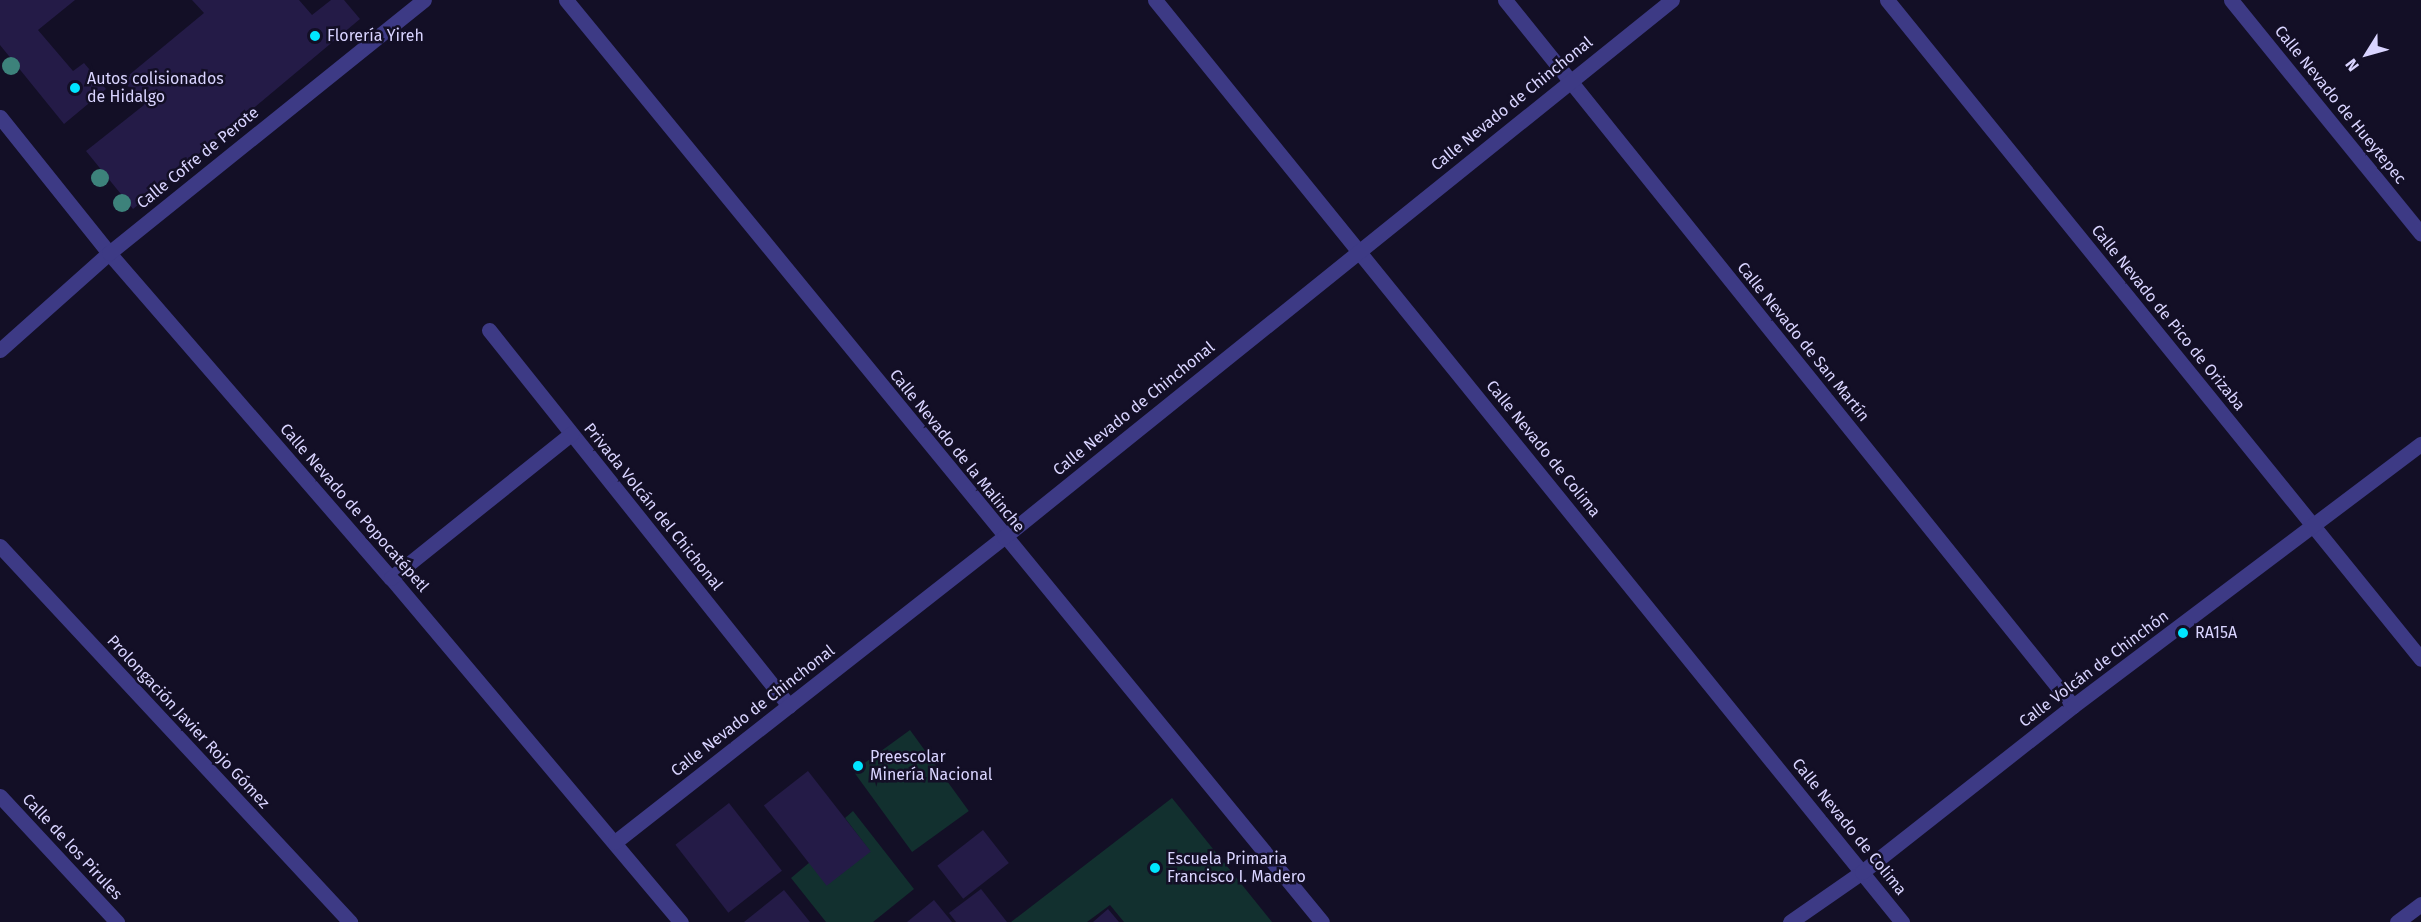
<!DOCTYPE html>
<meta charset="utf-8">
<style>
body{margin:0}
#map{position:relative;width:2421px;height:922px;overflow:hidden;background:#130f26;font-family:"Fira Sans",sans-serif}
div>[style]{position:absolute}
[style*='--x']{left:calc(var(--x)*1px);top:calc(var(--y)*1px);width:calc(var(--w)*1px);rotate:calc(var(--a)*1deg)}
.green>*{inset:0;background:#12302f;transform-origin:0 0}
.building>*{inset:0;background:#241b47;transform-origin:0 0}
.minor>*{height:15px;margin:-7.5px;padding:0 7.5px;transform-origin:7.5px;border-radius:7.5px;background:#3d3a85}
.trees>*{width:18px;height:18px;margin:-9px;border-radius:50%;background:#3d827b}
.dots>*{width:16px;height:16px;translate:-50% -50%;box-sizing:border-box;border:3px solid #130f26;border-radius:50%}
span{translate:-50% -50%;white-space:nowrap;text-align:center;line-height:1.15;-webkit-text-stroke:5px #130f26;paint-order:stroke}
.poi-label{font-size:16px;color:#d9d4ff}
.left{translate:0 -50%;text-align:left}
.street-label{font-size:16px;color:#d9d4ff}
.north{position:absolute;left:2337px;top:24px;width:60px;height:60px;-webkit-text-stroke:4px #130f26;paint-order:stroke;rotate:233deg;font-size:16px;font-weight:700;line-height:24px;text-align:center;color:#d9d4ff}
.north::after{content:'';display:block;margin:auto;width:21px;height:27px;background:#d9d4ff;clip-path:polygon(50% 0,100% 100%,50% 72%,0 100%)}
</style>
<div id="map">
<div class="green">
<i style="left:910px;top:730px;width:100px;height:70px;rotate:54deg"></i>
<i style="clip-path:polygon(1172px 798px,1272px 922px,1124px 922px,1110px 905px,1087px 922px,1011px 922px)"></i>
<i style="clip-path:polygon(853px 811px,914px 889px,873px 922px,826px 922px,791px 878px,810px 862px,870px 851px,845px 818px)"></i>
</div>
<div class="building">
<i style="clip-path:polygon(0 0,75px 0,38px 30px,73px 71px,84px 63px,106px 89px,64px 124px,0 45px)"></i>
<i style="clip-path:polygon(192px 0,299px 0,312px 15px,331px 0,344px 0,360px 19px,133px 209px,86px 151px,144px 105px,123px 80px,204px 13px)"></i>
<i style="left:808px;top:771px;width:102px;height:56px;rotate:52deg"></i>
<i style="left:729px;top:803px;width:86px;height:68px;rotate:52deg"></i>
<i style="left:983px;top:830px;width:42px;height:58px;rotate:52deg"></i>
<i style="clip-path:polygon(981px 889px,1007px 922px,956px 922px,949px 913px)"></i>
<i style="clip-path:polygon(784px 890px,810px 922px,744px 922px)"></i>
<i style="clip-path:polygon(934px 900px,952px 922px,907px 922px)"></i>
<i style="clip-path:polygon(1108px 909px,1119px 922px,1093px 922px)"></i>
</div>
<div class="minor">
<i style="--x:566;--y:0;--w:1192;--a:50.65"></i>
<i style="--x:1155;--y:0;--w:1187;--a:50.99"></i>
<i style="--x:1505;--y:0;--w:906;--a:51.18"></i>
<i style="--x:1887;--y:0;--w:848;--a:50.98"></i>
<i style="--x:2231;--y:0;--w:301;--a:50.9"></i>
<i style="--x:0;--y:117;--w:174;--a:51.3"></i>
<i style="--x:109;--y:253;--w:430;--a:49.1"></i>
<i style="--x:391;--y:578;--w:450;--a:49.9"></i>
<i style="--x:489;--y:330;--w:481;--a:51.4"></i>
<i style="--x:0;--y:350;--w:146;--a:-41.7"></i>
<i style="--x:109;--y:253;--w:404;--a:-38.8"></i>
<i style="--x:0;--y:546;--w:514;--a:47.05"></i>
<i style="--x:391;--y:578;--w:231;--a:-38.7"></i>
<i style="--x:0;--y:796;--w:172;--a:47.1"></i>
<i style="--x:615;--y:842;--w:494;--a:-38.1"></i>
<i style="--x:1004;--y:537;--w:857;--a:-38.8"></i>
<i style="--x:1790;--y:922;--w:88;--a:-34.8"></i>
<i style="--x:1862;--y:872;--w:268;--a:-38.2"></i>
<i style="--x:2073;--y:706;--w:436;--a:-37"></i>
<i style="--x:2397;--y:922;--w:30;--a:-37"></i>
</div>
<div class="trees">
<i style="left:11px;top:66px"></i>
<i style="left:100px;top:178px"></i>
<i style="left:122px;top:203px"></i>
</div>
<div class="dots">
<i style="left:315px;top:36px;background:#00e5ff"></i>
<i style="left:75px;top:88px;background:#00e5ff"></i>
<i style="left:2183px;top:633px;background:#00e5ff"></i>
<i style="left:858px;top:766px;background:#00e5ff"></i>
<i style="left:1155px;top:868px;background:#00e5ff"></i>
</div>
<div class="poi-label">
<span class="left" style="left:327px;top:36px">Florería Yireh</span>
<span class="left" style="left:87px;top:88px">Autos colisionados<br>de Hidalgo</span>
<span class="left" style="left:2195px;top:633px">RA15A</span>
<span class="left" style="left:870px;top:766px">Preescolar<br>Minería Nacional</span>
<span class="left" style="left:1167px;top:868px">Escuela Primaria<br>Francisco I. Madero</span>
</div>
<div class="street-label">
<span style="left:1512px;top:104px;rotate:-39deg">Calle Nevado de Chinchonal</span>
<span style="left:2340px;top:105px;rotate:51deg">Calle Nevado de Hueytepec</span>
<span style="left:198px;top:158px;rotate:-39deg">Calle Cofre de Perote</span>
<span style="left:2168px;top:318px;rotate:51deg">Calle Nevado de Pico de Orizaba</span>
<span style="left:1803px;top:342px;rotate:51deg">Calle Nevado de San Martín</span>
<span style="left:1134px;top:409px;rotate:-39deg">Calle Nevado de Chinchonal</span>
<span style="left:1543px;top:449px;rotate:51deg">Calle Nevado de Colima</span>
<span style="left:957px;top:451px;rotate:51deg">Calle Nevado de la Malinche</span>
<span style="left:653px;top:507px;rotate:51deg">Privada Volcán del Chichonal</span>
<span style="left:354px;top:508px;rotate:49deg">Calle Nevado de Popocatépetl</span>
<span style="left:2094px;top:669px;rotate:-37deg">Calle Volcán de Chinchón</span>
<span style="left:753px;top:711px;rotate:-38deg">Calle Nevado de Chinchonal</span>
<span style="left:188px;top:722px;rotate:47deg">Prolongación Javier Rojo Gómez</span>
<span style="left:1849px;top:827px;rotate:51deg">Calle Nevado de Colima</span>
<span style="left:72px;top:847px;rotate:47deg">Calle de los Pirules</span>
</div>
<div class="north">N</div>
</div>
